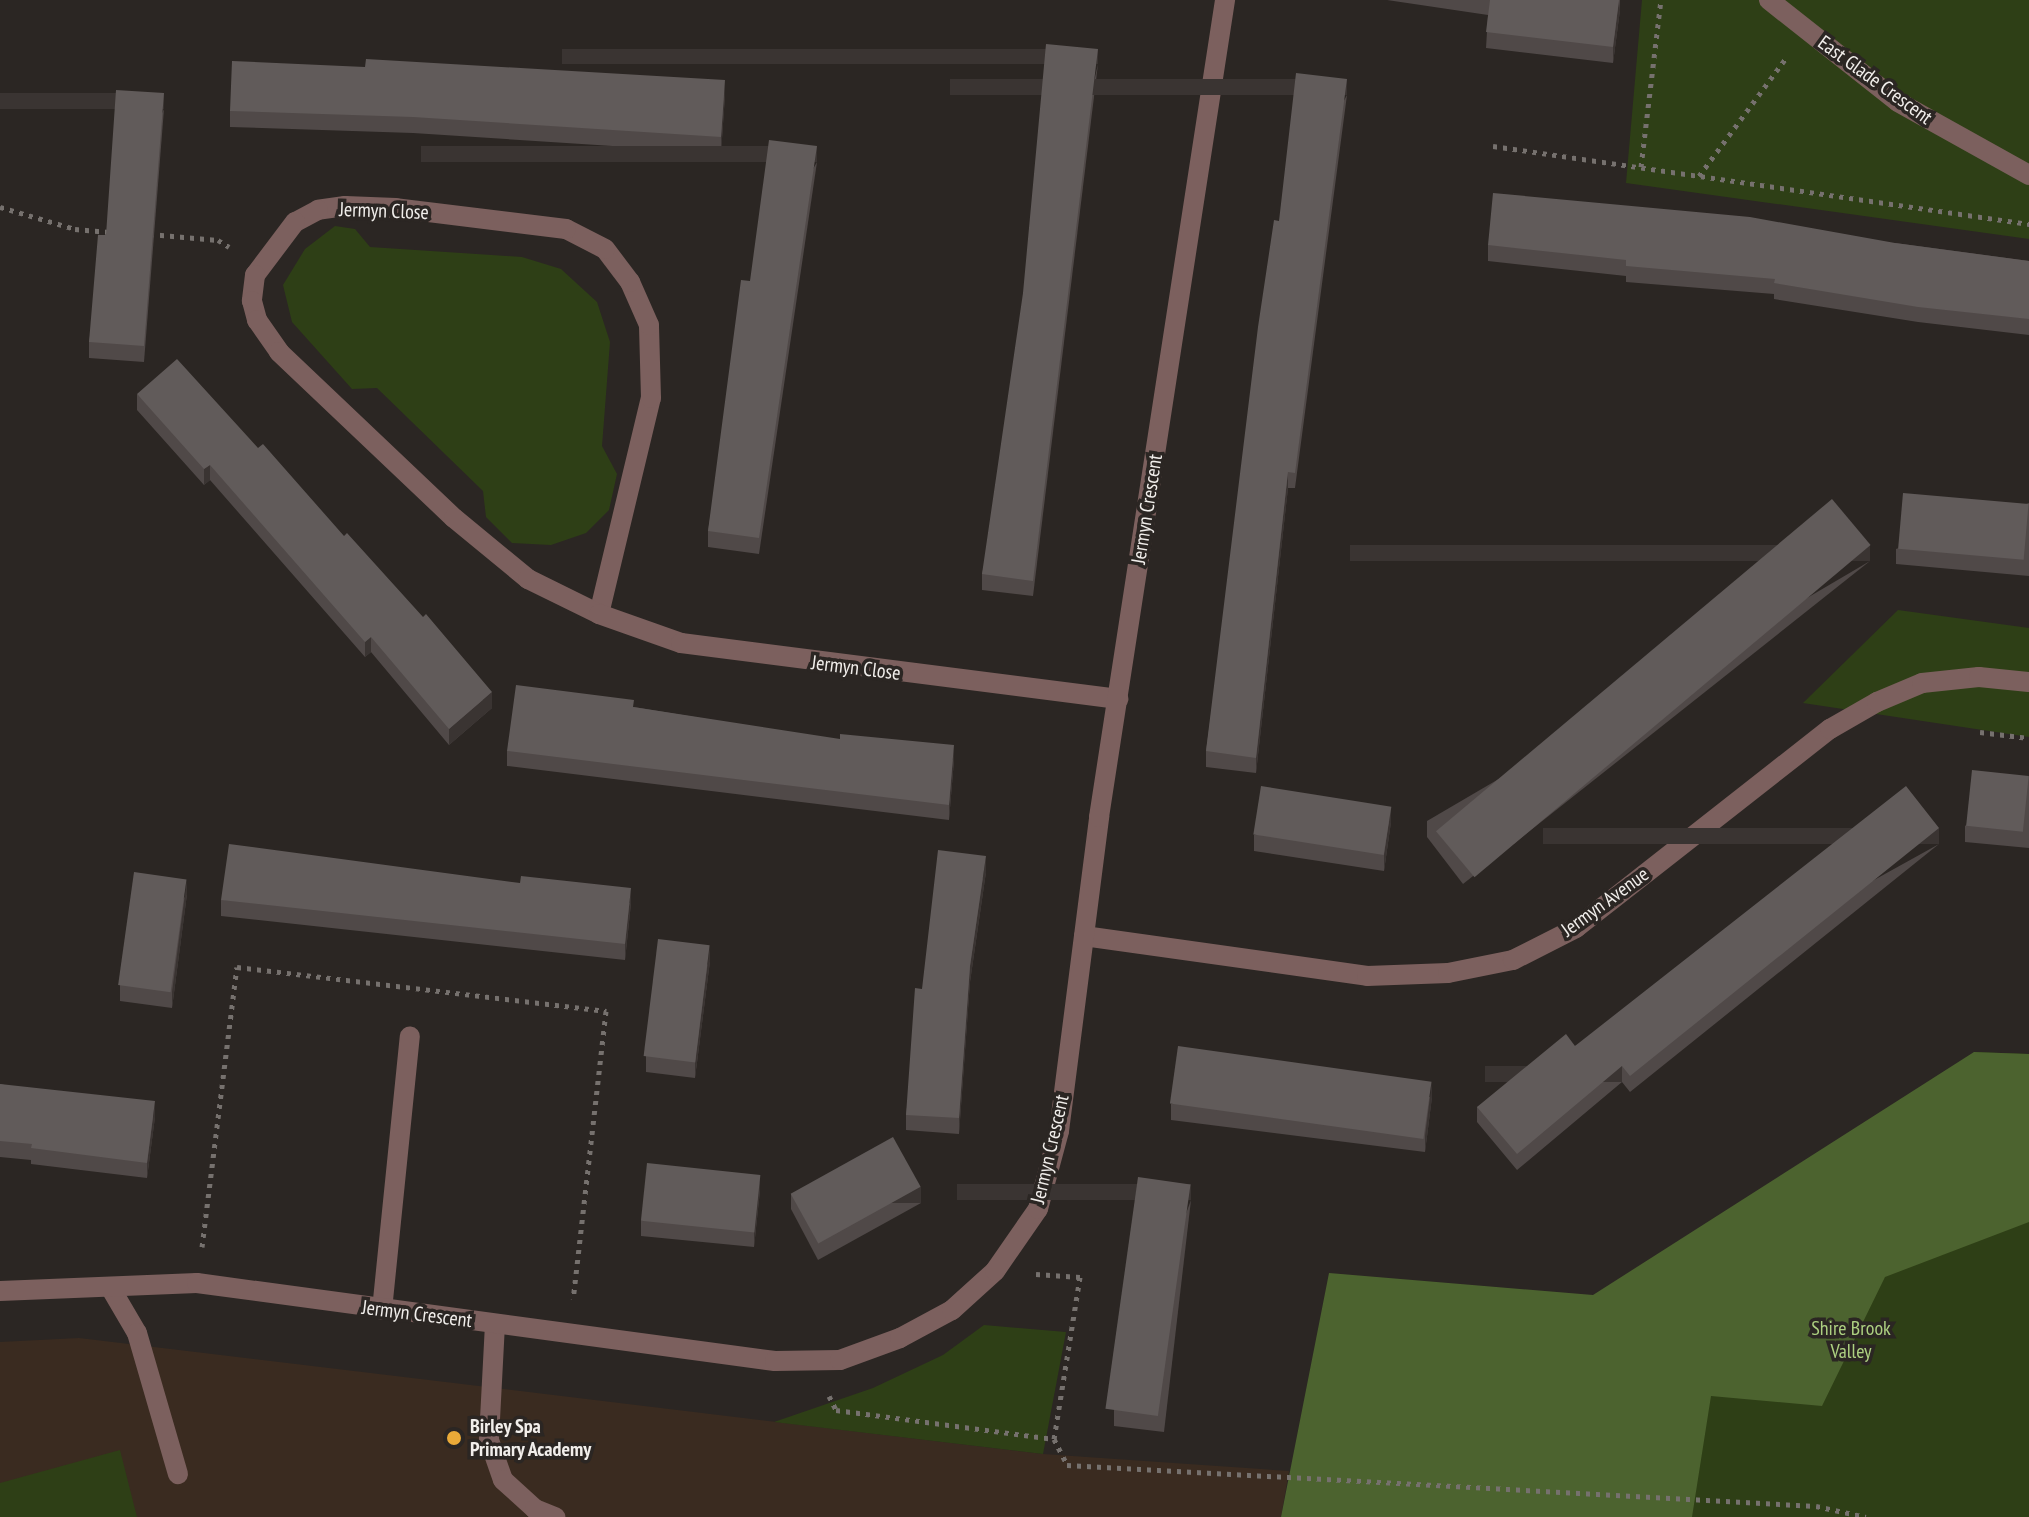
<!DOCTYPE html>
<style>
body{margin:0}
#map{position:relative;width:2029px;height:1517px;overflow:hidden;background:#2b2623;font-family:"PT Sans Narrow",sans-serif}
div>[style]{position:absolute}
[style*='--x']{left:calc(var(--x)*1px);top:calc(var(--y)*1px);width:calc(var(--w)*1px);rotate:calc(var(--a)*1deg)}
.education>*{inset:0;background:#3a2b20}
.green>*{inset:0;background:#2e3f16}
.forest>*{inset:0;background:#4c632f}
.path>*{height:5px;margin-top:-2.5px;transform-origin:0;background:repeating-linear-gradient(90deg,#76716e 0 4px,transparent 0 10px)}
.service>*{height:20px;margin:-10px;padding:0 10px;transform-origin:10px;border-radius:10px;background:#7c605e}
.minor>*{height:20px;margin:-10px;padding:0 10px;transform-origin:10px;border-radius:10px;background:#7c605e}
.wall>*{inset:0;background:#504948}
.shaded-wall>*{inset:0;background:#3a3432;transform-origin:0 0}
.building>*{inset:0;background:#615b5a;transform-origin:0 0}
.dots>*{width:22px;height:22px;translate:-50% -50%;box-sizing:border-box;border:4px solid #2b2623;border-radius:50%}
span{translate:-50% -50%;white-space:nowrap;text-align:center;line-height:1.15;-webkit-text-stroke:7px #2b2623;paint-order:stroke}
.street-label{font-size:20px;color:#f1eeeb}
.park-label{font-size:20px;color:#add081}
.poi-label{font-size:20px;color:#f1eeeb;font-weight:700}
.left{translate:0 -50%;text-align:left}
</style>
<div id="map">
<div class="education">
<i style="clip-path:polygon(79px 1338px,1043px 1454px,1289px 1471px,1281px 1517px,0 1517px,0 1342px)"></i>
</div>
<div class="green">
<i style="clip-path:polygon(1642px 0,2029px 0,2029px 239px,1626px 183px)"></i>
<i style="clip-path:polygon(335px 226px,355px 229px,370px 247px,522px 257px,561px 269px,597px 302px,610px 342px,602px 446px,617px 474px,609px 510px,586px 533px,551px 545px,512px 543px,486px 517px,483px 491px,377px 388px,352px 389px,292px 322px,283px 285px,305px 249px)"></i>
<i style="clip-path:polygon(1898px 610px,2029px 628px,2029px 737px,1803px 703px)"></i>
<i style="clip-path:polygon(1974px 1052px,2029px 1054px,2029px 1517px,1552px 1517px)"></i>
<i style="clip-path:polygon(984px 1325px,1066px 1332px,1043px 1454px,774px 1422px,873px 1388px,943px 1355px)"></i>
<i style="clip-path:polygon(120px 1450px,137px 1517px,0 1517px,0 1483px)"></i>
</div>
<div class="forest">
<i style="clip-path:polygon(1974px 1052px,2029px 1054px,2029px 1222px,1885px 1277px,1822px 1406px,1711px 1396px,1692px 1517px,1281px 1517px,1329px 1273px,1593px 1295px)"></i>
</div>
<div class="path">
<i style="--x:1493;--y:146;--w:542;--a:8.28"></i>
<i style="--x:1641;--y:167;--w:168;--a:-83.2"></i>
<i style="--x:1699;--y:176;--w:147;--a:-53.6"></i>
<i style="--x:0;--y:207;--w:78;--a:16.3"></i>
<i style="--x:75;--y:229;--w:37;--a:5"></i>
<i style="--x:150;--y:234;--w:68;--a:5"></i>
<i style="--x:218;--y:240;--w:13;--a:32"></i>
<i style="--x:1980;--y:732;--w:49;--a:7"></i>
<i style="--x:202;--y:1247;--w:282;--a:-82.9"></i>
<i style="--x:237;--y:967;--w:372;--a:6.8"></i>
<i style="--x:606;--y:1011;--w:290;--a:96.5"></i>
<i style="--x:1036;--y:1274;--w:44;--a:3.9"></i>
<i style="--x:1080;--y:1277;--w:164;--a:99.1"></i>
<i style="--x:1054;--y:1439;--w:29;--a:63"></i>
<i style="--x:1067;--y:1465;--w:750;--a:3.13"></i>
<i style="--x:1816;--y:1506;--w:51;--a:12.4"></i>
<i style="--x:829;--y:1396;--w:16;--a:63"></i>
<i style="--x:836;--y:1410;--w:220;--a:7.6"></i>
</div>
<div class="service">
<i style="--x:110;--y:1287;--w:53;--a:59.6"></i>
<i style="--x:137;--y:1333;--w:147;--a:73.8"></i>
<i style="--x:382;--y:1310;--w:275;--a:-84.2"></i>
<i style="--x:495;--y:1324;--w:116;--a:93"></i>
<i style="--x:489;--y:1440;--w:42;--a:70.7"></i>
<i style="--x:503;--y:1480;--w:43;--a:42.2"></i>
<i style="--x:535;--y:1509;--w:22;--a:22"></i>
</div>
<div class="minor">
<i style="--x:1769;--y:0;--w:164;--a:38.3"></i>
<i style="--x:1898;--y:102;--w:150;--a:29.1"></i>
<i style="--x:599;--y:614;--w:222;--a:-76.5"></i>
<i style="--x:651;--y:398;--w:73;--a:-91.6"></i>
<i style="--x:649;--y:325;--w:47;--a:-113.8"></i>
<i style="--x:630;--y:282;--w:41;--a:-127.1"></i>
<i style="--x:605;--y:249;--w:44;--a:-152.9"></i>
<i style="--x:566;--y:229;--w:171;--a:-173"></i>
<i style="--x:396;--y:208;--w:51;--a:-177.8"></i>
<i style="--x:345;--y:206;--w:27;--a:172"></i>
<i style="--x:318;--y:210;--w:26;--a:152"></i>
<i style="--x:295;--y:222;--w:66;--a:127"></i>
<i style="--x:255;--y:275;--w:26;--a:97"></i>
<i style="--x:252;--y:301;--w:20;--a:75"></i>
<i style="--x:257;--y:320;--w:39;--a:55"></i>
<i style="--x:279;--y:352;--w:241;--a:43.5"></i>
<i style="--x:454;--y:518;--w:96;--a:39.5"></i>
<i style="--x:528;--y:579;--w:79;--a:26.2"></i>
<i style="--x:599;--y:614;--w:87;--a:19.5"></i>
<i style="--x:681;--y:643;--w:441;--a:7.3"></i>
<i style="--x:1084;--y:936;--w:286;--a:8"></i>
<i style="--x:1367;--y:976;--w:81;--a:-2.1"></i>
<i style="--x:1448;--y:973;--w:66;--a:-11.3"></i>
<i style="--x:1513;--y:960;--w:71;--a:-26.9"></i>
<i style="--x:1576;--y:928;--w:323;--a:-38.1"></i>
<i style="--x:1830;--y:729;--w:54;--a:-29.9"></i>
<i style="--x:1877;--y:702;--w:49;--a:-22.9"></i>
<i style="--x:1922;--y:683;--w:57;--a:-6"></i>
<i style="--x:1979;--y:677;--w:50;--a:5.7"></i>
<i style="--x:0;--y:1291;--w:197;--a:-2.3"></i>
<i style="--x:197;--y:1283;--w:583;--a:7.69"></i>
<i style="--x:775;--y:1361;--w:65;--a:-0.9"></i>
<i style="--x:840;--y:1360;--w:64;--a:-20.1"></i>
<i style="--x:900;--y:1338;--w:59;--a:-28.3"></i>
<i style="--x:952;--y:1310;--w:58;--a:-42.2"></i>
<i style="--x:995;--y:1271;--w:75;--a:-55.3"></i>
<i style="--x:1038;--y:1209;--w:81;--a:-74.9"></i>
<i style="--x:1059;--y:1131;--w:317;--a:-82.7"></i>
<i style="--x:1099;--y:817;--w:827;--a:-81.23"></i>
</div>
<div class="wall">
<i style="clip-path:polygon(1387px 0,1620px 0,1620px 10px,1613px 63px,1486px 48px,1488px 15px)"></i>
<i style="clip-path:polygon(1098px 64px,1033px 596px,982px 590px,982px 574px)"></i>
<i style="clip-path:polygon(725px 95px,721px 153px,413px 133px,230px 127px,230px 111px)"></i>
<i style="clip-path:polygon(1347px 95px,1295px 488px,1288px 488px,1256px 773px,1206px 767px,1206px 751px,1279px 221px)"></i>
<i style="clip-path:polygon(164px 109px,144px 362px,89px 358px,89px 342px,106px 235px)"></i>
<i style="clip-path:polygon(817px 162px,759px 554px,708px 547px,708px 531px,750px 281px)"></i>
<i style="clip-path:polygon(1895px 243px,2029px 261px,2029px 335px,1918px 322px,1774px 299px,1774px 294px,1626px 282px,1626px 276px,1488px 261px,1488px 245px)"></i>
<i style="clip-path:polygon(137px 394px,492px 708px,449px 745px,371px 652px,365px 657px,210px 480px,204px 485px,137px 410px)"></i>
<i style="clip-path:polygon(2029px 503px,2029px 576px,1896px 564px,1896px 549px)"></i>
<i style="clip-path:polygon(1870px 561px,1463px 884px,1427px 837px,1427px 821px)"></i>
<i style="clip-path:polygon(634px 707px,954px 760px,949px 820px,507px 766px,507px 751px)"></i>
<i style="clip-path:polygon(2029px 776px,2029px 848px,1965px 842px,1965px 826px)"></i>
<i style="clip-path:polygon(1391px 822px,1384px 871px,1254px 851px,1254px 835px)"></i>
<i style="clip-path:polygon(1939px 844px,1630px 1092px,1622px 1082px,1517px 1170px,1477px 1122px,1477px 1107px,1575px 1046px)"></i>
<i style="clip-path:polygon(986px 872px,970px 982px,959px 1134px,906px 1130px,906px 1115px,922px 989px)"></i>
<i style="clip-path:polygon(187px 894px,172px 1008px,120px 1001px,120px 985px)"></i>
<i style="clip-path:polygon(221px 900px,631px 903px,625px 960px,221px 916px)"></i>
<i style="clip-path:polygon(710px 961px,695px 1078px,646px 1072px,646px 1056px)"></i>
<i style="clip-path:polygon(0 1084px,155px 1117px,147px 1178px,31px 1164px,31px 1160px,0 1157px)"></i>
<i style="clip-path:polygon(1432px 1097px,1425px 1152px,1171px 1120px,1171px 1104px)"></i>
<i style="clip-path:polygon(760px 1190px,754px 1247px,641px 1236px,641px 1221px)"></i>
<i style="clip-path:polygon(791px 1194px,921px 1203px,818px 1260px,791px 1209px)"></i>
<i style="clip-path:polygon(1191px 1200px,1164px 1432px,1114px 1426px,1114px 1410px)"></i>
</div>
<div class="shaded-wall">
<i style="clip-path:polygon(1619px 0,1620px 10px,1613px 63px,1613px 47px)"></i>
<i style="left:1098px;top:49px;width:15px;height:536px;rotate:90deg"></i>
<i style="left:1347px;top:79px;width:16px;height:397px;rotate:90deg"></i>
<i style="clip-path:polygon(725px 80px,725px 95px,721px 153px,721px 137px)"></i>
<i style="left:164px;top:93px;width:16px;height:254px;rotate:90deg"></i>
<i style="left:817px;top:146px;width:16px;height:396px;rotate:90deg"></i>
<i style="clip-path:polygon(210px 465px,210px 480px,204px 485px,204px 469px)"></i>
<i style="clip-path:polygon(1288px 472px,1288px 488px,1256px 773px,1256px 758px)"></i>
<i style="left:1870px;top:545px;width:16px;height:520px;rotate:90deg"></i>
<i style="clip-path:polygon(371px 637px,371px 652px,365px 657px,365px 642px)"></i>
<i style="clip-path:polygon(492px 692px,492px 708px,449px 745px,449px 729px)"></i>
<i style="clip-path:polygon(954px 745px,954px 760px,949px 820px,949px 805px)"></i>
<i style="clip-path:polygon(1391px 806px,1391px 822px,1384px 871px,1384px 855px)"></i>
<i style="left:1939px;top:828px;width:16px;height:396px;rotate:90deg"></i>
<i style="clip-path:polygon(986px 856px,986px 872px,970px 982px,959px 1134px,959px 1118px,970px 966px)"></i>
<i style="clip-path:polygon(187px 879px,187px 894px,172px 1008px,172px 992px)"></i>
<i style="clip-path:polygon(631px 888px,631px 903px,625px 960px,625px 944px)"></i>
<i style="clip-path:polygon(710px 945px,710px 961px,695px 1078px,695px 1062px)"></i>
<i style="left:1622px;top:1066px;width:16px;height:137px;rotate:90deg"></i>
<i style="clip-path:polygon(1432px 1081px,1432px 1097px,1425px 1152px,1425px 1136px)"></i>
<i style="clip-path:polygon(155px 1101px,155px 1117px,147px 1178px,147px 1163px)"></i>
<i style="clip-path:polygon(760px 1174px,760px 1190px,754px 1247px,754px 1231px)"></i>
<i style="left:1191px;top:1184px;width:16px;height:234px;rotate:90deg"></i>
<i style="left:921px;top:1187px;width:16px;height:118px;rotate:90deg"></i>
</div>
<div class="building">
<i style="clip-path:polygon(1490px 0,1619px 0,1613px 47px,1486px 32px)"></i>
<i style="clip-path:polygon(1046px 44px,1098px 49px,1033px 581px,982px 574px,1023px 293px)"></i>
<i style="clip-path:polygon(366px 59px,725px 80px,721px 137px,413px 117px,230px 111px,232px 61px,365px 67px)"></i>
<i style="clip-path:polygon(1296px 73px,1347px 79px,1295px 473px,1288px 472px,1256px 758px,1206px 751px,1258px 327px,1274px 220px,1279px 221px)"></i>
<i style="clip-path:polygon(116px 90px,164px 93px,144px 346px,89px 342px,98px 235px,106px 235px)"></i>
<i style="clip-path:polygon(769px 140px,817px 146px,759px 538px,708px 531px,741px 280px,750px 281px)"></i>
<i style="clip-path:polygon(1493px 193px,1750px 217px,1895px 243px,2029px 261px,2029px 319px,1918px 307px,1774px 283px,1775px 279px,1626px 266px,1626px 260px,1488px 245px)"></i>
<i style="clip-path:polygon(177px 359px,258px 448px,263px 444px,344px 536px,347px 533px,423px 617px,426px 614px,492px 692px,449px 729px,371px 637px,365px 642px,210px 465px,204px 469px,137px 394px)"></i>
<i style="left:1903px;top:493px;width:126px;height:56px;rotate:5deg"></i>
<i style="left:1832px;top:499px;width:60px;height:517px;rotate:50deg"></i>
<i style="clip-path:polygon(516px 685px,634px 700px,633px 707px,840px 739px,840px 734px,954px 745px,949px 805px,507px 751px)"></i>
<i style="left:1972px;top:770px;width:57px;height:56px;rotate:6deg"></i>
<i style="left:1261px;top:786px;width:132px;height:49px;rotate:9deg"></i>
<i style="clip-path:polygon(1906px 786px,1939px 828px,1630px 1076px,1622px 1066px,1517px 1154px,1477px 1107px,1566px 1034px,1575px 1046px)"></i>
<i style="clip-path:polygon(229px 844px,520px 883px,521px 876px,631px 888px,625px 944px,221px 900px)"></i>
<i style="clip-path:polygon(938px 850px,986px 856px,970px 966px,959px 1118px,906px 1115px,915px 988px,922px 989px)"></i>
<i style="left:134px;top:872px;width:53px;height:114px;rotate:8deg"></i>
<i style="left:658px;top:939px;width:52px;height:118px;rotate:7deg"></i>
<i style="left:1178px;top:1046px;width:256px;height:58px;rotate:8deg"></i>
<i style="clip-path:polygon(0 1084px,155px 1101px,147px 1163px,31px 1148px,32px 1144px,0 1141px)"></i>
<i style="left:893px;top:1137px;width:57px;height:117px;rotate:61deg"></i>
<i style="left:647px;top:1163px;width:114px;height:58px;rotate:6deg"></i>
<i style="left:1138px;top:1177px;width:53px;height:234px;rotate:8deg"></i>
</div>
<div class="dots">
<i style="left:454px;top:1438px;background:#eaaa38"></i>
</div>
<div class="street-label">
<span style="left:1875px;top:80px;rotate:36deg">East Glade Crescent</span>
<span style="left:384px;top:211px;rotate:2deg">Jermyn Close</span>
<span style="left:1147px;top:509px;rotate:-81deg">Jermyn Crescent</span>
<span style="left:856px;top:668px;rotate:7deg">Jermyn Close</span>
<span style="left:1605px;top:902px;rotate:-36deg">Jermyn Avenue</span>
<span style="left:1050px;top:1149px;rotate:-77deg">Jermyn Crescent</span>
<span style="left:417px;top:1314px;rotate:7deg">Jermyn Crescent</span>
</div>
<div class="park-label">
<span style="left:1851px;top:1340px">Shire Brook<br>Valley</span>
</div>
<div class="poi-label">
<span class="left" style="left:470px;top:1438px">Birley Spa<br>Primary Academy</span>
</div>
</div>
